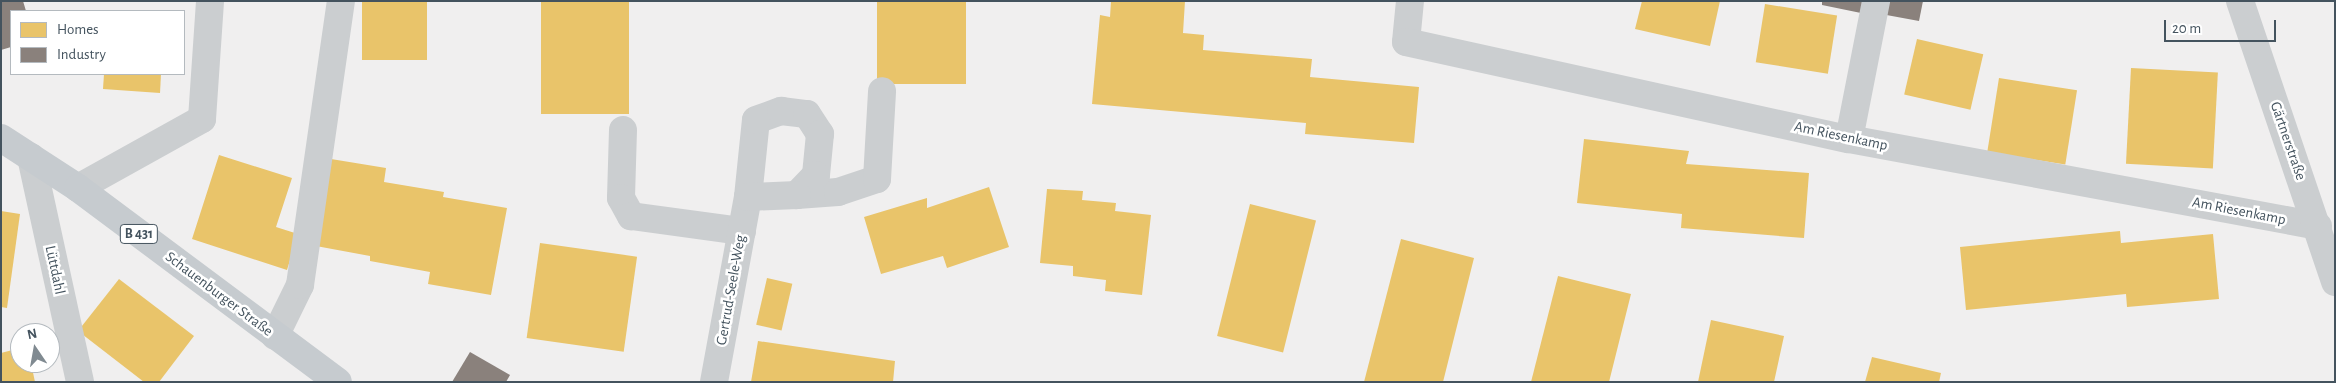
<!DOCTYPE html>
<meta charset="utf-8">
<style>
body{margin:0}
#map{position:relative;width:2336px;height:383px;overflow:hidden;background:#f0efef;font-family:"Alegreya Sans",sans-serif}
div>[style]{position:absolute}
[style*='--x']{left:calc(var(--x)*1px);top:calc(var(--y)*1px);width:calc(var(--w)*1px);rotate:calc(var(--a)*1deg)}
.homes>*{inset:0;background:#e9c46a;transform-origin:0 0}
.industry>*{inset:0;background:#8a817c}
.minor>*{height:28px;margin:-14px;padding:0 14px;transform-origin:14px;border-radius:14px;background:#cbced0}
.major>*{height:28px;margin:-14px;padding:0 14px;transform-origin:14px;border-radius:14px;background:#c6cbcf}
span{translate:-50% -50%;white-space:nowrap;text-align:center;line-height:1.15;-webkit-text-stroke:5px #fff;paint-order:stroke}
.shield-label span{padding:1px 4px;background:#fff;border:1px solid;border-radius:4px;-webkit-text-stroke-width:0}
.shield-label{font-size:14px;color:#44535e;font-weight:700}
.street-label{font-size:15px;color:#44535e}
.frame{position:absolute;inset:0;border:2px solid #44535e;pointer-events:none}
.legend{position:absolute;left:10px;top:10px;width:175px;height:65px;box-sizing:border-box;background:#fff;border:1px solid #b4babf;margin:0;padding:6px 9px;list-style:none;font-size:15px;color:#44535e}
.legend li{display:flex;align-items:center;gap:10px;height:25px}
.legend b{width:25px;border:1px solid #b4babf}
.north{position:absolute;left:10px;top:323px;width:50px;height:50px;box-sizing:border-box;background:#fff;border:1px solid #b4babf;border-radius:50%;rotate:348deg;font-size:14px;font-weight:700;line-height:20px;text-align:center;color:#44535e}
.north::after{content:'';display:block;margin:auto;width:18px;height:22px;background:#808a91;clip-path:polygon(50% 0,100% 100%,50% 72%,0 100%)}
.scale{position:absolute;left:2164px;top:20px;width:112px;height:22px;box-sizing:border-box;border:2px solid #44535e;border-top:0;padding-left:6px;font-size:15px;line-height:18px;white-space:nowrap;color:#44535e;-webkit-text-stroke:4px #fff;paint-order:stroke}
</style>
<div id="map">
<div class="homes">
<i style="left:362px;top:1px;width:65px;height:59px"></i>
<i style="left:541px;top:1px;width:88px;height:113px"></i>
<i style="left:877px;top:1px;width:89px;height:83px"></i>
<i style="clip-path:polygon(1111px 1px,1185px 1px,1183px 33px,1204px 35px,1203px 50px,1312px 59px,1310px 77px,1419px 87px,1414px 143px,1305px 134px,1306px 123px,1092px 104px,1100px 15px,1110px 17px)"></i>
<i style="clip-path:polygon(1642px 1px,1720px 1px,1710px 46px,1635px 29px)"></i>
<i style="left:1765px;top:4px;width:73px;height:59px;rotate:9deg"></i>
<i style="left:1917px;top:39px;width:68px;height:57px;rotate:13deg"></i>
<i style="left:2131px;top:68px;width:87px;height:96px;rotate:3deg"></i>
<i style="clip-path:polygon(104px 74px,161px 74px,160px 93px,103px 89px)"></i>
<i style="left:1999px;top:78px;width:79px;height:75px;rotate:9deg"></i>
<i style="clip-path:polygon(1584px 139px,1689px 151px,1686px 164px,1809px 173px,1804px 238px,1681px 228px,1682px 214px,1577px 203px)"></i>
<i style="clip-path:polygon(219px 155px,292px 178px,276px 227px,298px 234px,287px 270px,192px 239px)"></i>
<i style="clip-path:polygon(331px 159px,386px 168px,384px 182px,444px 192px,443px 197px,507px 208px,491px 295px,428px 284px,430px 272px,370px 261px,370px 256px,316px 246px)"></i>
<i style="clip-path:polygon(989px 187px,1009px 247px,947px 268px,943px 256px,881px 274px,864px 217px,927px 198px,927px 208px)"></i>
<i style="clip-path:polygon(1047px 189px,1083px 191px,1082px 200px,1116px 203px,1115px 211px,1151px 215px,1142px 295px,1105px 291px,1106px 280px,1073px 276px,1073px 266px,1040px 263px)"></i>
<i style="left:1250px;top:204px;width:68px;height:136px;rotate:14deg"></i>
<i style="clip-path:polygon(1px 211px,20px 214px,7px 308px,1px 307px)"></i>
<i style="clip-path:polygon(2120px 231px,2121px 243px,2213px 234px,2219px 299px,2127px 307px,2126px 294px,1966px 310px,1960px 247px)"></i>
<i style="clip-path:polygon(1401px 239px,1474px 258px,1443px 382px,1364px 382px)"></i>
<i style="left:540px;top:243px;width:98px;height:96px;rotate:8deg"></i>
<i style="clip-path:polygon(1558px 276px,1631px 294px,1609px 382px,1531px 382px)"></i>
<i style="left:767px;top:278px;width:26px;height:48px;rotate:13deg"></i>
<i style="clip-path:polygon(119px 279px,194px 336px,159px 382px,144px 382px,78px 331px)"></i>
<i style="clip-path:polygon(1711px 320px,1784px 336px,1774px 382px,1698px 382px)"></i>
<i style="clip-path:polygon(758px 341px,895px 361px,893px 382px,751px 382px)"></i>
<i style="clip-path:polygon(20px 348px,20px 363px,31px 363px,35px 382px,1px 382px,1px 353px)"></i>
<i style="clip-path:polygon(1872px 357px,1941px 373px,1939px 382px,1865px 382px)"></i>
</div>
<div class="industry">
<i style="clip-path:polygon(1px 1px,23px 1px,26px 11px,11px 11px,11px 47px,1px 50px)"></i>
<i style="clip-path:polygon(1822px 1px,1864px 1px,1861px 13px,1822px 5px)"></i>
<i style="clip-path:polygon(1883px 1px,1923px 1px,1919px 21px,1881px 14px)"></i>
<i style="clip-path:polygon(470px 352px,510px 375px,506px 382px,452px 382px)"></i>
</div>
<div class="minor">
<i style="--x:1410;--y:1;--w:41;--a:95.6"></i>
<i style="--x:1406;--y:42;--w:453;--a:12.4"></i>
<i style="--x:1849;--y:139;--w:477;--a:10.5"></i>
<i style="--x:2240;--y:1;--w:297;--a:71.3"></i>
<i style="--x:623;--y:130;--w:68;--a:91.7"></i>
<i style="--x:621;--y:198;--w:21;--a:61"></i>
<i style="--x:631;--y:216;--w:112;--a:7.7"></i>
<i style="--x:1849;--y:139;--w:141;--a:-78.9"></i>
<i style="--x:31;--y:157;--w:230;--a:77.7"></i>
<i style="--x:78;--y:188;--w:142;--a:-29.1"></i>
<i style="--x:202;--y:119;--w:118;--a:-86.1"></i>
<i style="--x:797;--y:195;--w:41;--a:-4.2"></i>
<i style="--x:838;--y:192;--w:41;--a:-18.4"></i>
<i style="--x:877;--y:179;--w:88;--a:-86.7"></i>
<i style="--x:275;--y:336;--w:57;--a:-63.9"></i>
<i style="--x:300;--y:285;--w:287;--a:-81.8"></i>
<i style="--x:714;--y:382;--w:188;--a:-79.6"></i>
<i style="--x:748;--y:197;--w:77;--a:-84.1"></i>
<i style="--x:756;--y:120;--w:27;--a:-20"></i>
<i style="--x:781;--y:111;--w:26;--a:7"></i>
<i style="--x:807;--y:114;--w:24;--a:57"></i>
<i style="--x:820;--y:134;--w:41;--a:95.6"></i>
<i style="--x:816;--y:175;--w:28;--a:134"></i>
<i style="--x:797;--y:195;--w:49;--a:177.7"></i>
</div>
<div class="major">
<i style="--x:1;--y:138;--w:92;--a:33"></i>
<i style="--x:78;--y:188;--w:324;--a:36.7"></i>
</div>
<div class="shield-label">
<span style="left:139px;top:234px">B 431</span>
</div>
<div class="street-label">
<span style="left:1841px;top:136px;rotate:12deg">Am Riesenkamp</span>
<span style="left:2288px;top:141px;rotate:71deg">Gärtnerstraße</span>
<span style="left:2239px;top:211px;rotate:11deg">Am Riesenkamp</span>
<span style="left:55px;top:270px;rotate:78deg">Lüttdahl</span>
<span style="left:731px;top:290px;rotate:-80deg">Gertrud-Seele-Weg</span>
<span style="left:219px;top:294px;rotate:37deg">Schauenburger Straße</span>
</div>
<div class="frame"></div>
<ul class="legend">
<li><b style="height:14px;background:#e9c46a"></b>Homes</li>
<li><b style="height:14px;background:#8a817c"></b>Industry</li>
</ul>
<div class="north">N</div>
<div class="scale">20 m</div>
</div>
